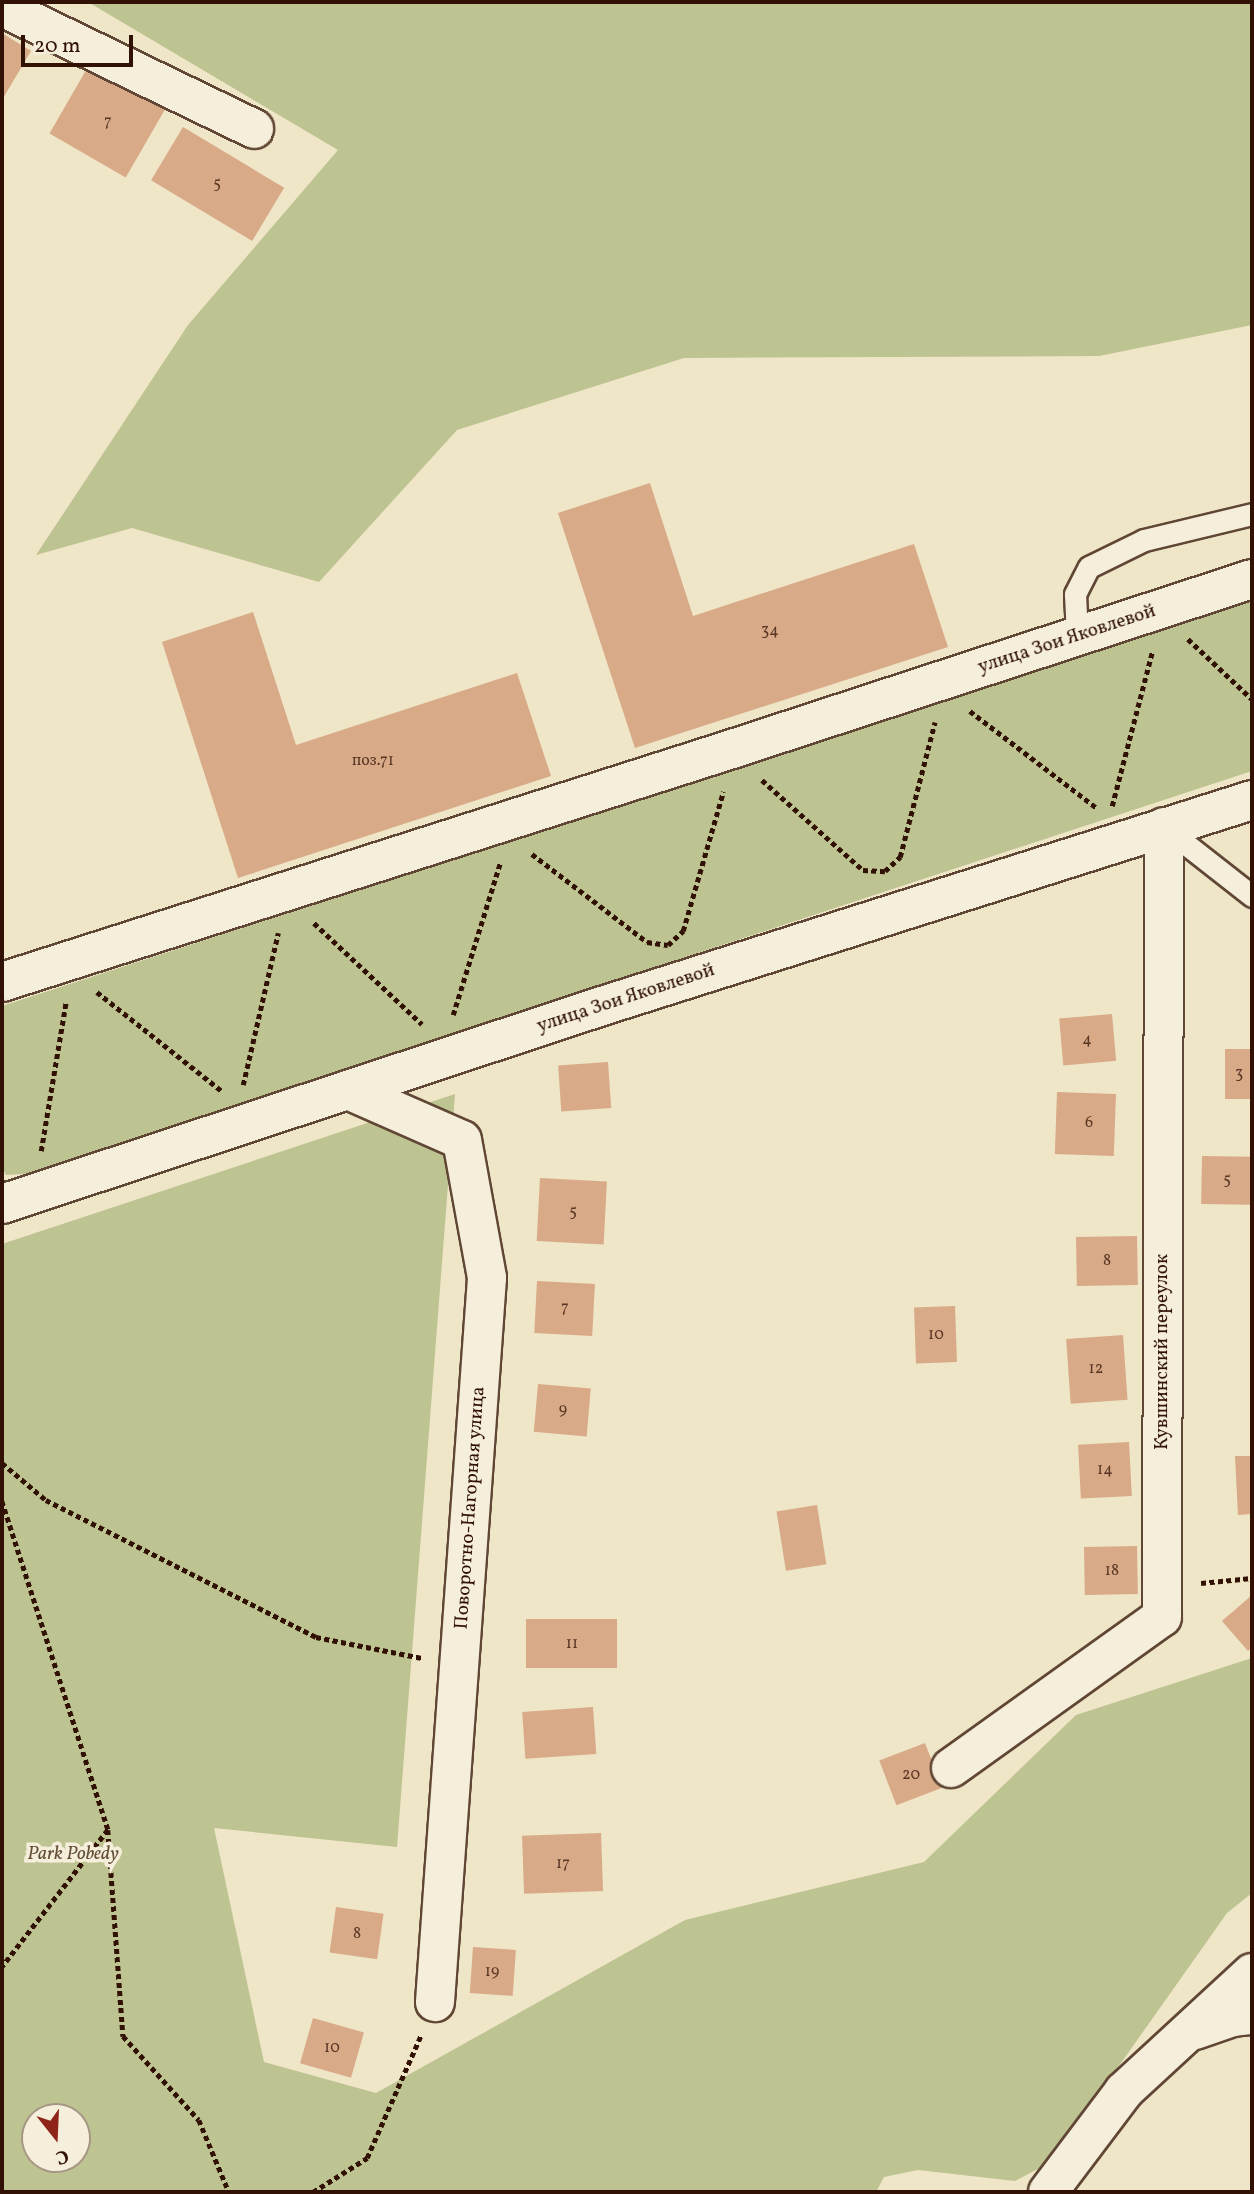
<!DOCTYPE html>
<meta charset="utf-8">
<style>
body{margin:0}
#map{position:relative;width:1254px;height:2194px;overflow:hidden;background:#efe5c7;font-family:Vollkorn,serif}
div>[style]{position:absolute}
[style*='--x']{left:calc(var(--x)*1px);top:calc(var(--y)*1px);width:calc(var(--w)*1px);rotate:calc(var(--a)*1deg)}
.green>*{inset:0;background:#bec392}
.building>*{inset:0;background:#d8aa88;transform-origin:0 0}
.path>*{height:4.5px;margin-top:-2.25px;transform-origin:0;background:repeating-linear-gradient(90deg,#301103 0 5px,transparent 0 8.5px)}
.roads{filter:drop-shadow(2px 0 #604634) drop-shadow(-2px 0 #604634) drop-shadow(0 2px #604634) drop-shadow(0 -2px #604634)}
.lane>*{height:21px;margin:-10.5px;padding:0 10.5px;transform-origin:10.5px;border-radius:10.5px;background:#f5eedb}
.street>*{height:38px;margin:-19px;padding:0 19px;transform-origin:19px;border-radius:19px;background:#f5eedb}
span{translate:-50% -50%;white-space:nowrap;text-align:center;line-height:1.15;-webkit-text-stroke:7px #f5eedb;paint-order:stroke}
.number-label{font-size:16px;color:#5a3724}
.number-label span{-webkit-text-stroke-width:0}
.street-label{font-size:19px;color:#301103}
.park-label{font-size:19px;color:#624f35;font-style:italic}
.frame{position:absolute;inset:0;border:4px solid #301103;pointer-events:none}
.north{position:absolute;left:21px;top:2103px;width:70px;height:70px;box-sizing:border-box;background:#f5eedb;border:2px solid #a69685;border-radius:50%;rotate:162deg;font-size:19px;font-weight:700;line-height:28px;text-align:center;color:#301103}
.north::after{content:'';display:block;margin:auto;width:24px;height:32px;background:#8f2418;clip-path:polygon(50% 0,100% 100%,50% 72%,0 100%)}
.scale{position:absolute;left:21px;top:35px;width:112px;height:32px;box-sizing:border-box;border:4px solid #301103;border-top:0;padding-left:9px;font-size:21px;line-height:24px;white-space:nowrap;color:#301103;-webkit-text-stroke:5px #f5eedb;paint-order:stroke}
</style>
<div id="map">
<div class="green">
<i style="clip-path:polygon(88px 2px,1252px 2px,1252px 325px,1099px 356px,684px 358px,457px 430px,319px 582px,132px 528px,36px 555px,188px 325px,338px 150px)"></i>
<i style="clip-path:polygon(1252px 600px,1252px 771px,238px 1104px,37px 1173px,6px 1175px,2px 1168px,2px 1006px)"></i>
<i style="clip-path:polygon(evenodd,455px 1094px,397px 1847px,214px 1828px,264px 2062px,376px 2093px,685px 1920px,924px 1862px,1076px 1715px,1252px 1658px,1252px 1893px,1227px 1913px,1051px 2162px,1015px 2181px,918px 2170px,884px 2177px,876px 2192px,2px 2192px,2px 1244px,455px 1094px,35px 2117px,77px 2117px,77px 2159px,35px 2159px,35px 2117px)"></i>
</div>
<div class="building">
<i style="clip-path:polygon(2px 33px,31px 51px,2px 100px)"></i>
<i style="left:89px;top:65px;width:88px;height:79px;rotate:30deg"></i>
<i style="left:183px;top:127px;width:118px;height:62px;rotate:31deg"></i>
<i style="clip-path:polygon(650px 483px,693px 616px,914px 544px,948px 647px,635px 748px,558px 513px)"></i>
<i style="clip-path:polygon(253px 612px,296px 745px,517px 673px,551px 776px,238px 878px,162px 642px)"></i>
<i style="left:1112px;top:1014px;width:47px;height:53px;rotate:85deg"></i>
<i style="left:1225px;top:1049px;width:27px;height:50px"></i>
<i style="left:608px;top:1062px;width:46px;height:50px;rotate:86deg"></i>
<i style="left:1057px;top:1092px;width:59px;height:62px;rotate:2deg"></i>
<i style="left:1202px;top:1156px;width:50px;height:48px;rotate:1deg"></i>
<i style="left:540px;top:1178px;width:67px;height:63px;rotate:3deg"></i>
<i style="left:1137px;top:1236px;width:49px;height:61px;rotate:89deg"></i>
<i style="left:537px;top:1281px;width:58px;height:52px;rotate:3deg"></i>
<i style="left:955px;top:1306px;width:56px;height:41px;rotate:88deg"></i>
<i style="left:1123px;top:1335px;width:65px;height:57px;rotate:86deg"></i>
<i style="left:538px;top:1384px;width:53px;height:48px;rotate:5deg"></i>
<i style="left:1129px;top:1442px;width:54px;height:51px;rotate:87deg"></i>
<i style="clip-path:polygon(1235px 1456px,1252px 1456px,1252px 1514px,1238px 1515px)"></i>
<i style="left:817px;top:1505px;width:60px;height:41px;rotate:81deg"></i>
<i style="left:1137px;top:1546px;width:48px;height:53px;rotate:89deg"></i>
<i style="clip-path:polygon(1252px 1595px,1252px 1648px,1248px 1651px,1222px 1621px)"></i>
<i style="left:526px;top:1619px;width:91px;height:49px"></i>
<i style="left:593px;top:1707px;width:47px;height:71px;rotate:86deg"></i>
<i style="left:925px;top:1743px;width:48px;height:49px;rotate:69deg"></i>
<i style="left:601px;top:1833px;width:58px;height:79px;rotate:88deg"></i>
<i style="left:336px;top:1907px;width:48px;height:46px;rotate:8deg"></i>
<i style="left:473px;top:1947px;width:43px;height:46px;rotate:4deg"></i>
<i style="left:313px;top:2018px;width:53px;height:47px;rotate:16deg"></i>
</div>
<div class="path">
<i style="--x:1188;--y:639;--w:88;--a:43.2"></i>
<i style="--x:970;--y:711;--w:160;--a:37.4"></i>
<i style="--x:762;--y:780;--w:135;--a:41.7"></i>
<i style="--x:863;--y:870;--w:22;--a:3"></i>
<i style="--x:885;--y:871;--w:21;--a:-43"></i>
<i style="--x:900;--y:857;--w:139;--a:-75.5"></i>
<i style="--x:1112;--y:806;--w:159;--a:-75.4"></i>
<i style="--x:532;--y:854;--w:145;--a:37.4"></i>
<i style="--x:647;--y:942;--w:21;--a:8"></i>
<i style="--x:668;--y:945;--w:21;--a:-43"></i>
<i style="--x:683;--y:931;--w:145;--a:-73.9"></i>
<i style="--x:314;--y:923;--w:148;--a:43.1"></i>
<i style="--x:97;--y:992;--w:159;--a:38.4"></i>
<i style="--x:453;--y:1015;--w:159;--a:-72.8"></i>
<i style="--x:243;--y:1085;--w:156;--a:-77"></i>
<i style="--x:41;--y:1151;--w:152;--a:-80.5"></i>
<i style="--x:2;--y:1463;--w:57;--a:40.1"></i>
<i style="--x:46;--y:1500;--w:303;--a:26.9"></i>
<i style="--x:316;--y:1637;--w:108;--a:11.2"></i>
<i style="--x:2;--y:1501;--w:346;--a:72.1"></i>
<i style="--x:108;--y:1830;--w:173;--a:127.7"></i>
<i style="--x:1201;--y:1583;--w:51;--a:-5.6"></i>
<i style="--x:108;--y:1830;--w:207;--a:85.8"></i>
<i style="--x:123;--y:2036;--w:113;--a:47.9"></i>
<i style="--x:199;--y:2120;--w:78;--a:67.4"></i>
<i style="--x:313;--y:2192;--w:64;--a:-32.2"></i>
<i style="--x:367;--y:2158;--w:134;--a:-66.3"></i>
</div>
<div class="roads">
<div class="lane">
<i style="--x:1077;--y:636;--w:42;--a:-92.7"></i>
<i style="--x:1075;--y:594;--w:30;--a:-63"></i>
<i style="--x:1089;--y:567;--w:61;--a:-26.1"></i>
<i style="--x:1144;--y:540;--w:111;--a:-13.5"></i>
<i style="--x:1164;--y:827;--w:112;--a:38.1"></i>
</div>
<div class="street">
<i style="--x:2;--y:7;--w:280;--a:25.8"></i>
<i style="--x:2;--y:982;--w:766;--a:-17.7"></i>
<i style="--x:732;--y:749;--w:547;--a:-18.1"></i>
<i style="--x:348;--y:1090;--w:124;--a:23.7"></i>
<i style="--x:462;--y:1140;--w:140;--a:79.7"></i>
<i style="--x:487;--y:1278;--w:726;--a:94.11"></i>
<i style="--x:2;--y:1204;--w:632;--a:-18.26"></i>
<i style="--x:602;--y:1006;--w:682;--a:-17.58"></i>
<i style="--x:951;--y:1768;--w:259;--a:-35.6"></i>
<i style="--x:1162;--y:1617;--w:790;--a:-89.85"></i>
<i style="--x:1195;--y:2030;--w:39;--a:-19"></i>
<i style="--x:1232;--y:2017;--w:20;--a:-6"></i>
<i style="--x:1048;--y:2192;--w:126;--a:-53"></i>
<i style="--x:1124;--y:2091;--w:174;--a:-42.7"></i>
</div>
</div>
<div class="number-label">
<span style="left:108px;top:122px">7</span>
<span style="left:217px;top:184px">5</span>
<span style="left:770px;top:631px">34</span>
<span style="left:373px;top:761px">поз.71</span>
<span style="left:1087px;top:1040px">4</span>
<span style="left:1239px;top:1074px">3</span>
<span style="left:1089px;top:1123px">6</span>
<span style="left:1227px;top:1180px">5</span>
<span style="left:573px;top:1212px">5</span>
<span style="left:1107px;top:1261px">8</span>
<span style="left:565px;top:1308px">7</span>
<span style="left:936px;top:1335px">10</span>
<span style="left:1096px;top:1369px">12</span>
<span style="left:563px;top:1410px">9</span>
<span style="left:1105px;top:1470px">14</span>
<span style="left:1112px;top:1571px">18</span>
<span style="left:572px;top:1644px">11</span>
<span style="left:911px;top:1775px">20</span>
<span style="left:563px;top:1864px">17</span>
<span style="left:357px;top:1934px">8</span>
<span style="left:492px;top:1972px">19</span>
<span style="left:332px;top:2048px">10</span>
</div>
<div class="street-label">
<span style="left:1067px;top:640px;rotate:-18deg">улица Зои Яковлевой</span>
<span style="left:626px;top:999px;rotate:-18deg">улица Зои Яковлевой</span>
<span style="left:1163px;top:1352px;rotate:-90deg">Кувшинский переулок</span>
<span style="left:471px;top:1508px;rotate:-86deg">Поворотно-Нагорная улица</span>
</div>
<div class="park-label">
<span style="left:73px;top:1855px">Park Pobedy</span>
</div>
<div class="frame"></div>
<div class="north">С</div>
<div class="scale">20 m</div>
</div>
